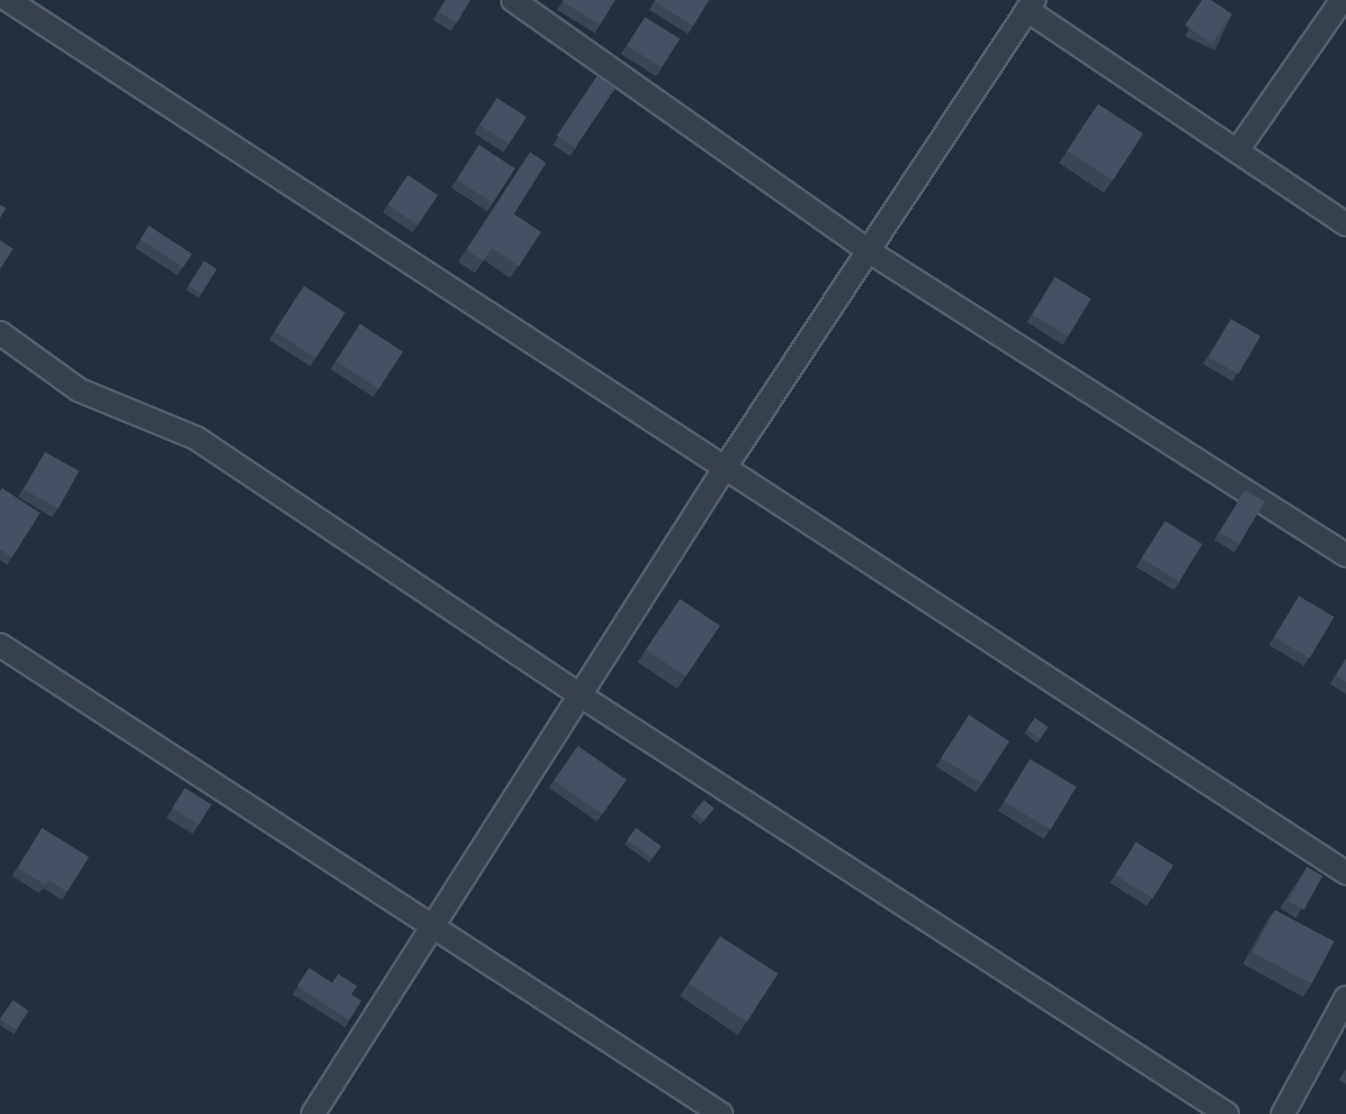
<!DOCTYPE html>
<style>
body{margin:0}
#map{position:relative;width:1346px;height:1114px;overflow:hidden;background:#242f3e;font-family:Ubuntu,sans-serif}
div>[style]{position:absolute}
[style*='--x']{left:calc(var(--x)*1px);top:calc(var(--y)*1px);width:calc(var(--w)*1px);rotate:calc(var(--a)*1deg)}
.roads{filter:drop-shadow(2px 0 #565f6c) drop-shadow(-2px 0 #565f6c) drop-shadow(0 2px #565f6c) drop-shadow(0 -2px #565f6c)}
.street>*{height:22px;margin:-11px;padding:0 11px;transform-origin:11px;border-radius:11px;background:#38414e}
.wall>*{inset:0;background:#3b4654;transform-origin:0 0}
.building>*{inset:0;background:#455162;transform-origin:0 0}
span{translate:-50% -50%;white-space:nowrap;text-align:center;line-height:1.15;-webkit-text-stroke:6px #1d2633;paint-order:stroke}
</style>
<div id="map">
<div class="roads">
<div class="street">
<i style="--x:8;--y:0;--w:1598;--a:33.12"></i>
<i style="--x:513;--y:0;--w:433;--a:35.2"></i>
<i style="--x:867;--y:250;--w:568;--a:32.49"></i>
<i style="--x:1027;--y:10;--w:384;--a:33.9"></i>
<i style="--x:1237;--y:151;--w:184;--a:-55.2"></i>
<i style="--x:0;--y:333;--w:97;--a:35.8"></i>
<i style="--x:79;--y:390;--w:126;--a:22.3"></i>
<i style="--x:196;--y:438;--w:460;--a:33.8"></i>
<i style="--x:578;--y:694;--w:773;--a:32.91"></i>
<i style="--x:0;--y:645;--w:860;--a:33.04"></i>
<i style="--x:313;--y:1114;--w:768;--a:-57.49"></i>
<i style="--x:726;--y:466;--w:559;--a:-56.54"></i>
<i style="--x:1283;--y:1114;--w:132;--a:-61.5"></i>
</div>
</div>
<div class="wall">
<i style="clip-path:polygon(445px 0,470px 0,451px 31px,433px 20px)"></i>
<i style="clip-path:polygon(563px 0,615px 0,595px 33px,557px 10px)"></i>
<i style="clip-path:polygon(655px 0,709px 0,688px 34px,649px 10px)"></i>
<i style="left:1202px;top:0;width:33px;height:40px;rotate:25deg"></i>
<i style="clip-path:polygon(645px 17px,662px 68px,656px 76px,621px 54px)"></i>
<i style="clip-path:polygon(597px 76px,576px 148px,570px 156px,553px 145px)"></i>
<i style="left:497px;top:98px;width:35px;height:42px;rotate:33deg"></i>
<i style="clip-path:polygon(1090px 115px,1112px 181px,1104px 193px,1059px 163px)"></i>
<i style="left:479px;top:145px;width:43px;height:51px;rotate:33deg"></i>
<i style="clip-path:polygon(522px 164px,514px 214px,541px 232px,510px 278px,484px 260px,475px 273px,458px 262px)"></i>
<i style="left:408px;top:175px;width:36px;height:45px;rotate:34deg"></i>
<i style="left:149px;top:226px;width:51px;height:26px;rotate:33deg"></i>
<i style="left:204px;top:261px;width:15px;height:34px;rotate:32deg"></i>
<i style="clip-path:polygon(1055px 277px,1068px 336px,1063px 345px,1027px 322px)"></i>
<i style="left:304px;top:286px;width:49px;height:64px;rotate:33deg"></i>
<i style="clip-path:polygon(1231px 319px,1238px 373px,1232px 381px,1203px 364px)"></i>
<i style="left:360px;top:324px;width:51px;height:54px;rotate:33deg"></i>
<i style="clip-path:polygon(45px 452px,58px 508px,52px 517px,18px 497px)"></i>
<i style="clip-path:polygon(1245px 490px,1240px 544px,1234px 552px,1214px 540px)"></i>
<i style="clip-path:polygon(0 491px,40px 513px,7px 565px,0 560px)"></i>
<i style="clip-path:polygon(1165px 521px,1180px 582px,1174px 590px,1136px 567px)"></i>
<i style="clip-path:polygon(1299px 596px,1309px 658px,1304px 666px,1269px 645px)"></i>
<i style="left:680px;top:599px;width:48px;height:76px;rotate:34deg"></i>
<i style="clip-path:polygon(1346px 658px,1346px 694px,1330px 684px)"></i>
<i style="left:969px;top:715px;width:48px;height:61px;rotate:33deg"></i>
<i style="left:1035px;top:718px;width:16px;height:19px;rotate:35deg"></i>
<i style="left:578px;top:746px;width:59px;height:51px;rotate:35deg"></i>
<i style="clip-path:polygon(1030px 759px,1049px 831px,1044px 839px,998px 811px)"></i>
<i style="left:185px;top:788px;width:31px;height:35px;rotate:32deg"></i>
<i style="left:704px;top:800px;width:13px;height:21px;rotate:39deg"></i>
<i style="clip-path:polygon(42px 828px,67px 892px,62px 900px,43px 888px,39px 893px,12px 876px)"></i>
<i style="left:636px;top:828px;width:31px;height:20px;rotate:36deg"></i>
<i style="clip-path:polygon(1131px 850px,1152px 898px,1147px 906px,1110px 883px)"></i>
<i style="clip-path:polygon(1307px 867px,1301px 910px,1296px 918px,1280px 908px)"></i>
<i style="clip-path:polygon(1275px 910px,1311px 985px,1303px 997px,1243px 964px,1266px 922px)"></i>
<i style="clip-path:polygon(712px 948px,778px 974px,738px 1035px,680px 996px)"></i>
<i style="left:309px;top:968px;width:62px;height:31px;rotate:32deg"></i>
<i style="clip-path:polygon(29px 1011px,14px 1034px,0 1025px,0 1019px)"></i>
<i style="clip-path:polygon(1346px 1069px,1346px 1084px,1339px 1080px)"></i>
</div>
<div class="building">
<i style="clip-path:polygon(446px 0,470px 0,457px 23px,439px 12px)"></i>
<i style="clip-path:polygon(564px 0,615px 0,600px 25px,563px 2px)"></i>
<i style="clip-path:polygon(656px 0,709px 0,693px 26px,655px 2px)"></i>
<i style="clip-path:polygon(1202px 0,1211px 0,1232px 14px,1212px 44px,1185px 25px)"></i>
<i style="left:645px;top:17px;width:41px;height:34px;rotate:32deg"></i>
<i style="left:597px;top:76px;width:22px;height:72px;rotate:34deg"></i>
<i style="left:497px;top:98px;width:35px;height:32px;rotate:33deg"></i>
<i style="left:1098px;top:104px;width:54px;height:56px;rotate:33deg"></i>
<i style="left:479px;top:145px;width:43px;height:41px;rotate:33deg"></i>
<i style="clip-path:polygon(530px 152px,546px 163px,514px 214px,541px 232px,519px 266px,492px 248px,483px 261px,467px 250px)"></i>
<i style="left:408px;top:175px;width:36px;height:36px;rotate:34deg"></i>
<i style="clip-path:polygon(0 205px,6px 208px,0 218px)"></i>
<i style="left:149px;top:226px;width:51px;height:16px;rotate:33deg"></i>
<i style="clip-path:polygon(0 240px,13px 249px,0 269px)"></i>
<i style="left:204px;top:261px;width:15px;height:29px;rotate:32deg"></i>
<i style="left:1055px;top:277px;width:42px;height:44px;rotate:31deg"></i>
<i style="left:304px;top:286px;width:49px;height:54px;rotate:33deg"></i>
<i style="left:1231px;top:319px;width:34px;height:44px;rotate:30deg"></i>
<i style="left:360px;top:324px;width:51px;height:44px;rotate:33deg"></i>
<i style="left:45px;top:452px;width:39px;height:43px;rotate:29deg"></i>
<i style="clip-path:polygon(2px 488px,40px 513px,12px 557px,0 549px,0 491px)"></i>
<i style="left:1245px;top:490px;width:23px;height:49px;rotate:31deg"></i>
<i style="left:1165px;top:521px;width:44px;height:44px;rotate:32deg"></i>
<i style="left:1299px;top:596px;width:41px;height:48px;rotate:31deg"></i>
<i style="left:680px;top:599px;width:48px;height:61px;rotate:34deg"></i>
<i style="clip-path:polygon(1346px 659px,1346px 682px,1336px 676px)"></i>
<i style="left:969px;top:715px;width:48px;height:51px;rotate:33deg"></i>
<i style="left:1035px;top:718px;width:16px;height:14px;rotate:35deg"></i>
<i style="left:578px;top:746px;width:59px;height:42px;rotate:35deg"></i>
<i style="left:1030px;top:759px;width:54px;height:50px;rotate:31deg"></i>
<i style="left:185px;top:788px;width:31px;height:24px;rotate:32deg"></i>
<i style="left:704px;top:800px;width:13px;height:16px;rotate:39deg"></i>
<i style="clip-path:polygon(42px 828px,89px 857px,67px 892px,48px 880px,45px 885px,18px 868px)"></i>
<i style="left:636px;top:828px;width:31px;height:15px;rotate:36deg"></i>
<i style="left:1136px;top:842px;width:44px;height:39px;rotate:32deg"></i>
<i style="left:1307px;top:867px;width:18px;height:39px;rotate:29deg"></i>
<i style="left:1275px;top:910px;width:67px;height:48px;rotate:28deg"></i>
<i style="left:720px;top:936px;width:69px;height:57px;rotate:33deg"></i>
<i style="clip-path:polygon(309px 968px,332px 983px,338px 974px,357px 986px,351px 995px,361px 1001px,349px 1020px,297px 986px)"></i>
<i style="left:13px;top:1000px;width:19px;height:23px;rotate:35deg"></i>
</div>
</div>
